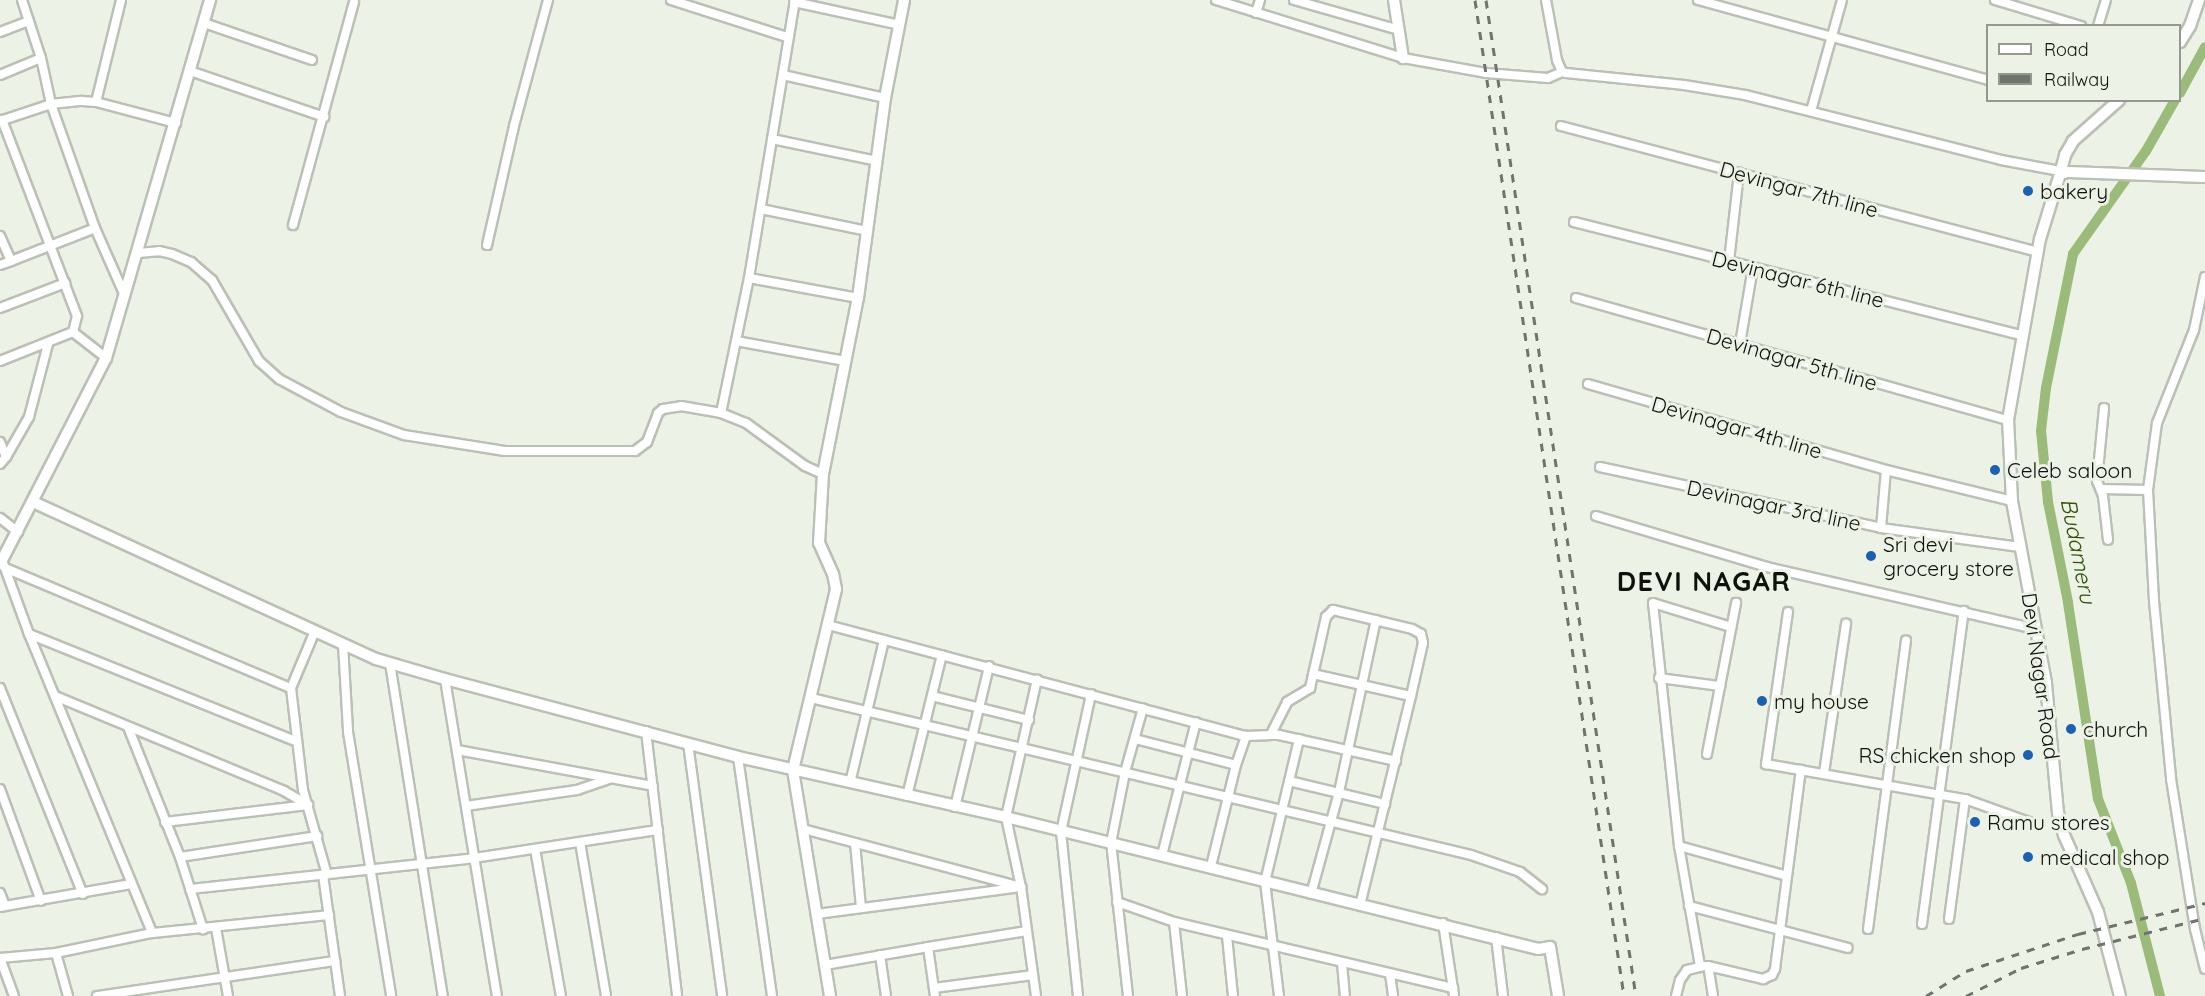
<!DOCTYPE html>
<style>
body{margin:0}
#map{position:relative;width:2205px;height:996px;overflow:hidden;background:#ecf2e6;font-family:Quicksand,sans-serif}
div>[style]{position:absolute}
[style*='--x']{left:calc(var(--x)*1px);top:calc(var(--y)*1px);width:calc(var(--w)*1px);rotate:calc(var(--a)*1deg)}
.canal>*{height:10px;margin:-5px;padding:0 5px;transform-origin:5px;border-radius:5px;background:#9bbb7a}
.roads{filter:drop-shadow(2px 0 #bac0b5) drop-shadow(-2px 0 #bac0b5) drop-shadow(0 2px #bac0b5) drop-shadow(0 -2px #bac0b5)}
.minor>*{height:8px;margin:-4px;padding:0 4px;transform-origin:4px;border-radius:4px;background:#fff}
.tertiary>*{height:10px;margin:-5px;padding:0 5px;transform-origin:5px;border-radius:5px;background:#fff}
.rail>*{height:3px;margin-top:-1.5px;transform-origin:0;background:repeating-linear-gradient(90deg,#70746d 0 8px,transparent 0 16px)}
.dots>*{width:16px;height:16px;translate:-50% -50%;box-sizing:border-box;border:3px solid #ecf2e6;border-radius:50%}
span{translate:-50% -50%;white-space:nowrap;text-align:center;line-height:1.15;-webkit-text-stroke:6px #ecf2e6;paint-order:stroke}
.street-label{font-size:21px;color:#0f110d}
.poi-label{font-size:21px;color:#0f110d}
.left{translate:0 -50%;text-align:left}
.right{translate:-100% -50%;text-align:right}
.water-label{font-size:22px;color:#344f06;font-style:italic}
.district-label{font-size:27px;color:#0f110d;font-weight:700;letter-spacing:1.5px}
.legend{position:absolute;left:1986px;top:24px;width:195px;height:78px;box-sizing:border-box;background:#ecf2e6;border:2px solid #94988f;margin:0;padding:8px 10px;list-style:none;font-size:18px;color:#0f110d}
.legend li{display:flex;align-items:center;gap:12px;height:30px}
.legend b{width:30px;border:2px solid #94988f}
</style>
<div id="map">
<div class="canal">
<i style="--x:2180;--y:93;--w:52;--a:-61.5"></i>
<i style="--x:2160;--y:996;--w:117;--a:-104.4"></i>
<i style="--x:2131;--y:883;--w:90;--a:-111.4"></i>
<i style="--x:2098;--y:799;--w:199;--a:-98.7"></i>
<i style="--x:2068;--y:602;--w:102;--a:-101.3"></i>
<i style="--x:2048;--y:502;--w:71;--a:-95.6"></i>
<i style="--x:2041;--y:431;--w:43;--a:-83.4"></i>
<i style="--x:2046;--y:388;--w:137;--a:-78.6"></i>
<i style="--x:2073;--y:254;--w:126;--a:-54.7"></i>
<i style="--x:2146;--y:151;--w:59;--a:-60.4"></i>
</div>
<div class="roads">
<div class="minor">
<i style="--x:22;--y:0;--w:61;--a:71.9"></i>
<i style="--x:41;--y:58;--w:47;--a:77.7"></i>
<i style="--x:51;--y:104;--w:132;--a:70.5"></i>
<i style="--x:95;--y:228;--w:74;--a:66.2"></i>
<i style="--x:671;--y:0;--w:122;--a:17.7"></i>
<i style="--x:1216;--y:0;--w:196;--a:17.2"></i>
<i style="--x:1403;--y:58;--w:84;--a:10.2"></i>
<i style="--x:1486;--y:73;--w:62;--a:4.6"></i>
<i style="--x:1548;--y:78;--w:15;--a:-23"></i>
<i style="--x:1294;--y:0;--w:109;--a:15.9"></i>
<i style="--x:1546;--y:0;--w:61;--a:79.6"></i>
<i style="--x:1557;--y:60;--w:13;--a:67"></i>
<i style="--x:1562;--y:72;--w:4;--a:14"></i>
<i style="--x:1566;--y:73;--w:119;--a:5.8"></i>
<i style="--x:1684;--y:85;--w:62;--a:9.3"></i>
<i style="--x:1745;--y:95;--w:264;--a:14.2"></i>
<i style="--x:2001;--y:160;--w:60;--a:10.6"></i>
<i style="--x:1698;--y:0;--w:301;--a:15.4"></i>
<i style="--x:1995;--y:0;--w:90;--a:16.8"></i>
<i style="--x:794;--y:2;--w:108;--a:12.2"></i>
<i style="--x:1256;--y:13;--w:14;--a:-73"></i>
<i style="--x:204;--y:23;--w:114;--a:18.9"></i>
<i style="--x:2098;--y:26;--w:27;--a:-73"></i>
<i style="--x:0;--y:32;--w:31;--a:-21"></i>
<i style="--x:190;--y:71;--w:142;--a:18.9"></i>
<i style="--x:0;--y:75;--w:44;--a:-22.5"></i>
<i style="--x:783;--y:75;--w:105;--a:12.7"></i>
<i style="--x:96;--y:102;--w:105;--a:-76.2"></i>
<i style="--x:1811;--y:111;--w:115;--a:-74.4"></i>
<i style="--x:0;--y:121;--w:54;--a:-18.4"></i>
<i style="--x:51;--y:104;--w:31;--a:-6"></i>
<i style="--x:82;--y:101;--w:14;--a:4"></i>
<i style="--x:96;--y:102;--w:83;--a:14.7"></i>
<i style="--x:1561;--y:126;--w:493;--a:14.8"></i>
<i style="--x:772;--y:139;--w:107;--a:11.8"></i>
<i style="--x:761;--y:209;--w:108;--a:11.7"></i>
<i style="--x:1574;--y:222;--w:462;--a:14.2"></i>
<i style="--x:293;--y:225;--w:231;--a:-74.7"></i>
<i style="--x:0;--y:236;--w:27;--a:66"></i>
<i style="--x:11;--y:261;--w:90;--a:-21.4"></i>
<i style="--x:487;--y:245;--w:122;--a:-77.2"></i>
<i style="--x:514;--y:126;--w:131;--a:-74.9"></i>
<i style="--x:138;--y:253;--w:21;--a:-5"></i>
<i style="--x:159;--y:251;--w:13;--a:13"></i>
<i style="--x:172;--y:254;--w:21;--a:23"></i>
<i style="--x:191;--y:262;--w:28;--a:41"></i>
<i style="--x:212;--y:280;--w:94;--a:59.9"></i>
<i style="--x:259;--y:361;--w:27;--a:42"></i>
<i style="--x:279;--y:379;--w:70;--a:28"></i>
<i style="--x:341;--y:412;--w:67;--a:20.1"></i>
<i style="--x:404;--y:435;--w:102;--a:9"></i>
<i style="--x:505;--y:451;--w:130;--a:0"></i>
<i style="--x:635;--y:451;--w:15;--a:-37"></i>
<i style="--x:647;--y:442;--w:31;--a:-69"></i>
<i style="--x:658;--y:413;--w:6;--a:-39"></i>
<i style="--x:663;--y:409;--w:18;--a:-9"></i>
<i style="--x:681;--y:406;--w:41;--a:9.9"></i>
<i style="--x:721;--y:413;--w:27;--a:22"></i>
<i style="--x:746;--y:423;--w:73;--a:36.1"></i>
<i style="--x:805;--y:466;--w:20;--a:24"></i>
<i style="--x:1729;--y:261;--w:89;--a:-83.5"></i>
<i style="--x:0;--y:265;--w:12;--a:-20"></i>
<i style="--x:2205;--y:277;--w:54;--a:101.7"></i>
<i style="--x:2194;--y:330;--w:100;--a:111.7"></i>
<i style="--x:2157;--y:423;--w:68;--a:97.7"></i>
<i style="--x:2148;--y:490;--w:111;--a:86.9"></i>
<i style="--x:2154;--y:601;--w:179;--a:84.5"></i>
<i style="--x:2171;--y:779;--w:152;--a:80.9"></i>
<i style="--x:2195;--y:929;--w:41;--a:76"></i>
<i style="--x:749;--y:278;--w:111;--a:10.4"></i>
<i style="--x:1576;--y:298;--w:449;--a:15.8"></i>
<i style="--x:0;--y:308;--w:70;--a:-21"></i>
<i style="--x:73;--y:332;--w:42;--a:38.2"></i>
<i style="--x:736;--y:341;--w:111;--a:10.4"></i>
<i style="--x:1740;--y:344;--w:78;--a:-80.4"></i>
<i style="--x:0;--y:361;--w:79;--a:-21.7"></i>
<i style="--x:73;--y:332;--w:16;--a:-76"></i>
<i style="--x:77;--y:316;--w:210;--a:-110.9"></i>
<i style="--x:1588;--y:384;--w:310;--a:16.1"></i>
<i style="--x:2104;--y:408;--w:73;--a:95.5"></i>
<i style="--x:2097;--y:481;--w:16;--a:68"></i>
<i style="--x:2103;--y:496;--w:44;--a:83.5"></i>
<i style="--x:721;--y:413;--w:138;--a:-78.3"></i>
<i style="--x:749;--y:278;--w:282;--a:-80.6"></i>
<i style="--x:0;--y:442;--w:16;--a:68"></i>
<i style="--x:6;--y:457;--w:9;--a:131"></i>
<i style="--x:6;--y:457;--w:46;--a:-60.1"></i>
<i style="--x:29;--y:417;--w:75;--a:-75.4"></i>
<i style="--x:1600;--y:467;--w:288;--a:12.2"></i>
<i style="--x:1881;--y:528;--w:140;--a:7.8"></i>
<i style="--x:2101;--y:489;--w:47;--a:1.2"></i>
<i style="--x:1596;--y:516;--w:178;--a:16.6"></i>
<i style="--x:1767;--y:567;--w:276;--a:13"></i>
<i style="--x:0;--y:518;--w:23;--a:38"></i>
<i style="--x:1881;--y:528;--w:58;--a:-85.1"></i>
<i style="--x:1886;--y:470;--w:130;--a:13.8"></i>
<i style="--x:2;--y:560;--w:79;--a:70"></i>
<i style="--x:29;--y:634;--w:323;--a:67.6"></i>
<i style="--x:152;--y:933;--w:178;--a:-5.8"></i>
<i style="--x:5;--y:568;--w:310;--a:22.8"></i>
<i style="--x:291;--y:688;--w:62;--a:-67.2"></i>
<i style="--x:1788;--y:612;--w:154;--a:98.2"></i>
<i style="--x:1766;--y:764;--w:202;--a:10"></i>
<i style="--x:1965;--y:799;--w:68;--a:19.8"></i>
<i style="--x:828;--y:625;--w:432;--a:14.9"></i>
<i style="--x:1246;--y:736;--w:33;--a:-2"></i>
<i style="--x:1279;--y:735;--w:120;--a:12.5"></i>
<i style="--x:29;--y:634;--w:289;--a:21.9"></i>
<i style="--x:343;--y:644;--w:88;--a:86.7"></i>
<i style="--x:348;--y:732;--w:267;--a:80.7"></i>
<i style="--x:390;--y:663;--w:337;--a:81"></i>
<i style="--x:1313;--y:674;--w:100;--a:12.7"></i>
<i style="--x:1659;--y:678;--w:62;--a:7.5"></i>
<i style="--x:445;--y:679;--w:321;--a:80.7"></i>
<i style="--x:0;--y:688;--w:222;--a:68.1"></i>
<i style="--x:291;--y:688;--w:103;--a:83.3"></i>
<i style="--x:303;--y:790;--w:88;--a:74.2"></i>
<i style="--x:55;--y:696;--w:248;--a:22.5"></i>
<i style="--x:284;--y:791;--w:28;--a:30"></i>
<i style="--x:932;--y:696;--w:100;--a:13.9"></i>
<i style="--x:811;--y:698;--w:678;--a:13.38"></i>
<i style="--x:1471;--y:855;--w:52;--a:19.1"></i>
<i style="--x:1520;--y:872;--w:28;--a:38"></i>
<i style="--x:128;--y:727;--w:140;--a:68.2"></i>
<i style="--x:180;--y:857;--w:76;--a:72.3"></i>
<i style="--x:646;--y:731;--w:267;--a:83.3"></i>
<i style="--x:1271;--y:734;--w:36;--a:-63"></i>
<i style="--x:1287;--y:702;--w:27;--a:-31"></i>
<i style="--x:1310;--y:688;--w:73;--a:-77.3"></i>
<i style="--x:1326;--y:617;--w:10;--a:-45"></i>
<i style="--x:1333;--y:610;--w:81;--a:13.5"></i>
<i style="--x:1412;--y:629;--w:10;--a:29"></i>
<i style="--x:1421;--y:634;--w:9;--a:77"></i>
<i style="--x:1423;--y:643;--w:54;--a:102.8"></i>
<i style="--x:1411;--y:696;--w:215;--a:103.7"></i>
<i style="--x:1135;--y:739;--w:104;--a:14.4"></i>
<i style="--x:688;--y:743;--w:255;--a:82.3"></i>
<i style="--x:457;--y:750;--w:199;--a:10.4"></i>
<i style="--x:1707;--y:754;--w:154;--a:-79.1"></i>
<i style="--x:738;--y:757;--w:241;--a:81.9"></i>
<i style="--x:1824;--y:773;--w:151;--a:-81.6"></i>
<i style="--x:1289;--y:781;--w:99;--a:13.5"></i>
<i style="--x:850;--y:783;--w:147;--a:-76.6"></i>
<i style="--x:0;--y:789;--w:119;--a:69.9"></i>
<i style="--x:907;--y:796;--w:145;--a:-76.1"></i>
<i style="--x:466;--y:806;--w:112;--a:-8.2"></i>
<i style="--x:577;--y:790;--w:34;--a:-19"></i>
<i style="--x:955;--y:807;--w:145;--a:-76.4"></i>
<i style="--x:165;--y:822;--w:144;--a:-6.8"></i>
<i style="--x:803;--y:829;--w:226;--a:14.9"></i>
<i style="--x:580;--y:842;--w:156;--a:80.4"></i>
<i style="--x:855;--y:843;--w:65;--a:84.7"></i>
<i style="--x:1679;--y:846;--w:112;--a:15.5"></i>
<i style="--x:535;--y:849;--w:149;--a:80"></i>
<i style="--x:1162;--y:855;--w:137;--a:-75.7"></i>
<i style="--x:180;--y:857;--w:139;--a:-8.7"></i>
<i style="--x:1211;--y:866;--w:104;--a:-76.1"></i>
<i style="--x:1236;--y:765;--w:31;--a:-71"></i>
<i style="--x:323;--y:875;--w:122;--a:82"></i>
<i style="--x:190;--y:889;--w:286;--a:-6.2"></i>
<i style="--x:474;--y:858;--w:186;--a:-8.7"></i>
<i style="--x:0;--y:893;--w:14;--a:69"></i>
<i style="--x:5;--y:906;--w:5;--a:169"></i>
<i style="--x:1311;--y:894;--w:106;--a:-74.6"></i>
<i style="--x:1339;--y:792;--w:176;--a:-77.9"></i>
<i style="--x:1117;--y:902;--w:60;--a:19.3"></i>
<i style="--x:1174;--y:922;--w:74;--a:83.8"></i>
<i style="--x:5;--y:906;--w:128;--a:-9.9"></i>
<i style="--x:1689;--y:906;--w:164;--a:14.8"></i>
<i style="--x:817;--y:914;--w:200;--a:-7.5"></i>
<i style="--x:1949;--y:919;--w:121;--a:-82.4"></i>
<i style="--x:1174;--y:922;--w:287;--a:13.3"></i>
<i style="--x:1443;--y:923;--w:74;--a:81.4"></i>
<i style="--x:1922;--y:924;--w:316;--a:-82.4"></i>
<i style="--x:216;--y:928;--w:69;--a:80"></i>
<i style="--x:1868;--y:929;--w:291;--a:-82.5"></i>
<i style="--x:1227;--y:936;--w:60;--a:84.3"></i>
<i style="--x:1496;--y:937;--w:59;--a:83.2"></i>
<i style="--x:928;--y:947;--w:100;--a:-9.2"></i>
<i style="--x:56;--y:953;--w:98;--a:-11.8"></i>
<i style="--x:880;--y:955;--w:41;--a:81.7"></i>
<i style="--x:0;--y:958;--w:56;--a:-5.1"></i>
<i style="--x:56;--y:953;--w:45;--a:74.4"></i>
<i style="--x:0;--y:958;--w:40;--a:69.8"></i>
<i style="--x:1342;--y:963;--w:33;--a:85"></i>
<i style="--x:825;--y:965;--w:105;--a:-9.9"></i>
<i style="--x:928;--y:947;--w:49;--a:81.9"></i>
<i style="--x:1700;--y:966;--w:122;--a:-99.9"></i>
<i style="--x:1679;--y:846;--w:244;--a:-96.1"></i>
<i style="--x:1653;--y:603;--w:82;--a:17.1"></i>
<i style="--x:1390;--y:974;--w:22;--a:82"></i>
<i style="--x:934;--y:988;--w:100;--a:-7.5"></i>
<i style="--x:97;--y:996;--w:241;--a:-8.4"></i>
<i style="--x:1036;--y:996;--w:110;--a:-97.8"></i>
<i style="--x:1021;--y:887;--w:72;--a:-102.1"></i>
<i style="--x:1006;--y:817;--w:141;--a:-77.3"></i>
<i style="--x:1078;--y:996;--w:165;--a:-95.9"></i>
<i style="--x:1061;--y:832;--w:141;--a:-77.7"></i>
<i style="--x:1128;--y:996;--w:154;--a:-96.3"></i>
<i style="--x:1111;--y:843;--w:72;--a:-78.8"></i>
<i style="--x:1125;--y:772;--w:66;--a:-74.3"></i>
<i style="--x:1279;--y:996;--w:115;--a:-97"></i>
<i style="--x:1265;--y:882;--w:147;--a:-76.6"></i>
<i style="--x:1676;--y:996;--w:16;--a:-76"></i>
<i style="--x:1680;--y:980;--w:12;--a:-55"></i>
<i style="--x:1687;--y:970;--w:17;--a:-13"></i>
<i style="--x:1713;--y:996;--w:30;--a:-99"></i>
<i style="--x:1708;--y:966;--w:57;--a:13.3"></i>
<i style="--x:1763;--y:979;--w:10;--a:-24"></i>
<i style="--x:1772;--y:975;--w:7;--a:-63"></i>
<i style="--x:1775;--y:969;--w:201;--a:-82.6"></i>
</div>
<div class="tertiary">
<i style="--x:1394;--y:0;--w:59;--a:81.2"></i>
<i style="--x:2180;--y:42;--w:19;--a:-58"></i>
<i style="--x:2190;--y:26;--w:28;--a:-71"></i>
<i style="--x:2060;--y:174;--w:20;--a:-75"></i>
<i style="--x:2065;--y:155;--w:16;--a:-60"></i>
<i style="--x:2073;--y:141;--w:62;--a:-41.7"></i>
<i style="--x:33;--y:502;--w:377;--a:24.6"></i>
<i style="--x:376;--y:659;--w:72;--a:16.2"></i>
<i style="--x:445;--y:679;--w:303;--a:14.9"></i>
<i style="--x:738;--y:757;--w:275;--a:12.6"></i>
<i style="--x:1006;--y:817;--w:548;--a:13.93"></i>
<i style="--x:1538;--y:949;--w:12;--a:-9"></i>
<i style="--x:1550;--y:947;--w:50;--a:80.7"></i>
<i style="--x:0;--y:564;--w:232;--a:-62.8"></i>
<i style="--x:106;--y:358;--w:373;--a:-73.8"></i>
<i style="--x:830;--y:996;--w:229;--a:-99.3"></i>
<i style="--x:793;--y:770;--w:186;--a:-76.6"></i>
<i style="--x:836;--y:589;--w:15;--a:-101"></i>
<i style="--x:833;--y:574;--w:34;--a:-114"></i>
<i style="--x:819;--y:543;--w:69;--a:-86.7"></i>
<i style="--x:823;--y:474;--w:179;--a:-78.8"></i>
<i style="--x:858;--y:298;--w:202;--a:-82.3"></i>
<i style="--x:885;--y:98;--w:100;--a:-79"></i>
<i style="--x:2120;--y:996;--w:87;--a:-104.7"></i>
<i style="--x:2098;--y:912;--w:84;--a:-113.8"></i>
<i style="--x:2064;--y:835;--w:23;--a:-105"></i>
<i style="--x:2058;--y:813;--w:131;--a:-95.3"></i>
<i style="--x:2046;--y:683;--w:185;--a:-100.6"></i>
<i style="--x:2012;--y:501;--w:81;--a:-92.8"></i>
<i style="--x:2008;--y:420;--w:184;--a:-80"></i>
<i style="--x:2040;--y:239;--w:68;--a:-72.9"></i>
<i style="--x:2060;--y:174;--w:7;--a:-16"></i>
<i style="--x:2067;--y:172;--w:138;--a:2.1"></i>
</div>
</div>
<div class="rail">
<i style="--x:1475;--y:0;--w:1007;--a:81.49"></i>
<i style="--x:1486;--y:0;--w:1007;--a:81.44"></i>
<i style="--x:1926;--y:996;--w:47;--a:-32"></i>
<i style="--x:1966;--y:971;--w:118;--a:-18.3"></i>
<i style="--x:2078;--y:934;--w:131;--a:-13.7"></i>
<i style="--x:1966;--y:996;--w:62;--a:-27"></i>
<i style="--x:2021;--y:968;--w:64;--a:-17.3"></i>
<i style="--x:2082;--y:949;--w:127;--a:-14.1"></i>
</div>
<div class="dots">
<i style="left:2028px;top:191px;background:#1e60b0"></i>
<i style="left:1995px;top:470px;background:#1e60b0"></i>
<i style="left:1871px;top:556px;background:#1e60b0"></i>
<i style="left:1762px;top:701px;background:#1e60b0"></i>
<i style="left:2071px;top:729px;background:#1e60b0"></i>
<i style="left:2028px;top:755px;background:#1e60b0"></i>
<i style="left:1975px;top:822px;background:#1e60b0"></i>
<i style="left:2028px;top:857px;background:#1e60b0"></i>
</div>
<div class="street-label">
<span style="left:1799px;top:189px;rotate:15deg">Devingar 7th line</span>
<span style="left:1798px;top:279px;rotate:14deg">Devinagar 6th line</span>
<span style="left:1792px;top:359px;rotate:16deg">Devinagar 5th line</span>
<span style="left:1737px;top:427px;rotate:16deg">Devinagar 4th line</span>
<span style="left:1774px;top:505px;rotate:12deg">Devinagar 3rd line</span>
<span style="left:2041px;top:676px;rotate:82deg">Devi Nagar Road</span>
</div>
<div class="poi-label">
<span class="left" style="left:2040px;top:191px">bakery</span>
<span class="left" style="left:2007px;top:470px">Celeb saloon</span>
<span class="left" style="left:1883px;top:556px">Sri devi<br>grocery store</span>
<span class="left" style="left:1774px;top:701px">my house</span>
<span class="left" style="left:2083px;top:729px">church</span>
<span class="right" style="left:2016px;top:755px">RS chicken shop</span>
<span class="left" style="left:1987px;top:822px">Ramu stores</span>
<span class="left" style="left:2040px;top:857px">medical shop</span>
</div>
<div class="water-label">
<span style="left:2078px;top:551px;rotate:79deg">Budameru</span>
</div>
<div class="district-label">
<span style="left:1704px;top:582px">DEVI NAGAR</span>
</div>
<ul class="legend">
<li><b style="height:8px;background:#fff"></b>Road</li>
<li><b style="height:8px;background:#70746d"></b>Railway</li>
</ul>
</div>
